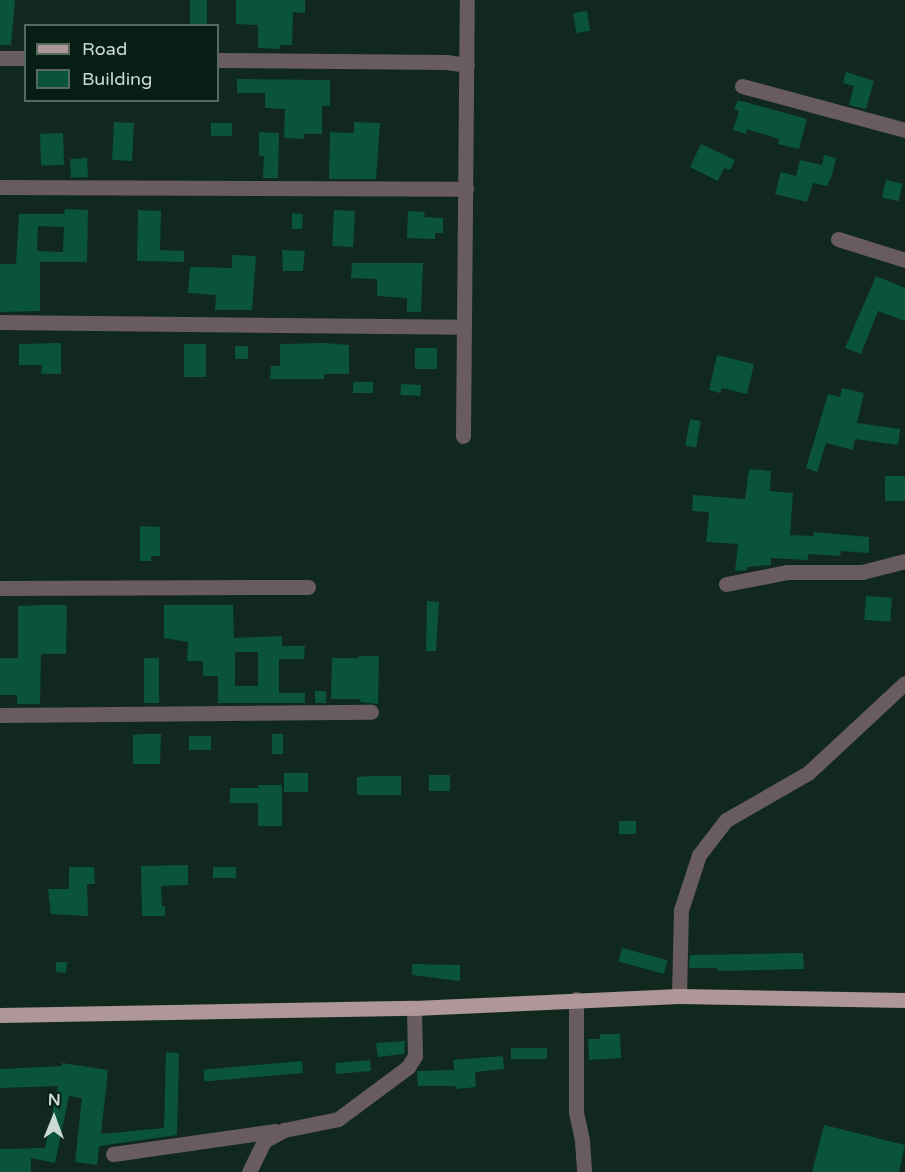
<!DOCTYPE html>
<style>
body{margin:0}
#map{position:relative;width:905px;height:1172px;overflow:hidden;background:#11281e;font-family:"Varela Round",sans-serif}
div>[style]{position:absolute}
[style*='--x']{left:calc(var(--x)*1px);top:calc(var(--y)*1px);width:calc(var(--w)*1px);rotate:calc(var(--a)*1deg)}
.building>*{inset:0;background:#0a543b;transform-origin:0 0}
.minor>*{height:15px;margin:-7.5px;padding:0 7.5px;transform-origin:7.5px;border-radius:7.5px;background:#685c5e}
.major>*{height:15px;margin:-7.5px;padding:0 7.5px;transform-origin:7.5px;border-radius:7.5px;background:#ae9699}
span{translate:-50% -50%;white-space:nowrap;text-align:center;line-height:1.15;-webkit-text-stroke:4.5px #071e15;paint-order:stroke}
.legend{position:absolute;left:24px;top:24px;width:195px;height:78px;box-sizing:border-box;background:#071e15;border:2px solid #566961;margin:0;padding:8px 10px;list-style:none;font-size:18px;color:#ccd9d3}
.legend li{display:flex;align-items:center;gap:12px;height:30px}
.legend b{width:30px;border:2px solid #566961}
.north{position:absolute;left:24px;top:1088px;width:60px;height:60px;-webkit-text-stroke:4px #071e15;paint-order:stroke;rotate:1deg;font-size:16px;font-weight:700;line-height:24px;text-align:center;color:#ccd9d3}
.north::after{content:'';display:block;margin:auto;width:21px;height:27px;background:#ccd9d3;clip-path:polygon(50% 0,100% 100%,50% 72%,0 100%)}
</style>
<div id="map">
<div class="building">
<i style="clip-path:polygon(0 0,15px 0,11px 45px,0 45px)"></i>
<i style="left:190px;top:0;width:17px;height:26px"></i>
<i style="clip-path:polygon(236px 0,305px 0,305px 13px,293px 12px,292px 45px,280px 45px,280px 49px,258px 48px,258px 25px,236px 24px)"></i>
<i style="left:587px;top:11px;width:20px;height:14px;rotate:81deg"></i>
<i style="clip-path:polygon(846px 72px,874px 81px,866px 109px,849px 105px,854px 86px,843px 83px)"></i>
<i style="clip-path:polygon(237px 79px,330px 80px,330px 106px,322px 106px,322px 134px,304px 134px,304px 139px,284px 138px,285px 109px,265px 108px,265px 93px,237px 93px)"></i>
<i style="clip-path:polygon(738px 100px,807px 119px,799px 149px,778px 144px,779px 139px,747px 129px,746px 134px,733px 130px,739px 111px,734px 109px)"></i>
<i style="left:114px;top:122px;width:20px;height:38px;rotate:3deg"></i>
<i style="clip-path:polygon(354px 122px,380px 123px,376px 179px,329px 179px,330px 132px,354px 133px)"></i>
<i style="left:211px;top:123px;width:21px;height:13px"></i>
<i style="clip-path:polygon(259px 132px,279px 133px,278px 178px,263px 178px,264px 156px,259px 156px)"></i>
<i style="left:63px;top:133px;width:32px;height:23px;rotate:88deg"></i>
<i style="clip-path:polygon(701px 144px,735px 160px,730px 170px,724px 168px,718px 181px,690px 167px)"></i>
<i style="clip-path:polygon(824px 155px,836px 158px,832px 175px,827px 186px,813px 183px,807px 202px,775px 194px,781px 172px,796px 176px,800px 160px,822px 165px)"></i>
<i style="left:87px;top:158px;width:19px;height:17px;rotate:87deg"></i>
<i style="left:886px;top:180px;width:17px;height:18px;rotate:13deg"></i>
<i style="clip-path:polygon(evenodd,65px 209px,88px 210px,87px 262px,40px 262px,40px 311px,0 312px,0 264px,16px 264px,19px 214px,64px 214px,65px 209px,38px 226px,64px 227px,63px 252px,37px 251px,38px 226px)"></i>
<i style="clip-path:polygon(138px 210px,161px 211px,160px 250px,184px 251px,184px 262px,137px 261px)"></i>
<i style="left:334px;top:210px;width:21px;height:36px;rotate:3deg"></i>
<i style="clip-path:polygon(408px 211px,425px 212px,424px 217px,443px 218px,443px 233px,435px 233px,435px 239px,407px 238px)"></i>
<i style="clip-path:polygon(292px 213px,303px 214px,302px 229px,292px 229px)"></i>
<i style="clip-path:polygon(282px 250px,305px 251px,303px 271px,283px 271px)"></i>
<i style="clip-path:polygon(232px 255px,256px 256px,252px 310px,215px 310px,216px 295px,188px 293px,190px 267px,232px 268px)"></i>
<i style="clip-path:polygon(352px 263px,423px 263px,421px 312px,407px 312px,407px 298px,377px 296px,377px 279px,351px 278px)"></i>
<i style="clip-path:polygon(876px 276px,905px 288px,905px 321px,878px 311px,861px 354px,845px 348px)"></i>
<i style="clip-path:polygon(61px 343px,61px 374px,41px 374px,42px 365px,19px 365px,19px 344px)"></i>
<i style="clip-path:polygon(324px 343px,349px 345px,349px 374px,324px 374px,324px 379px,270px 379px,271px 366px,280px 366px,280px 344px)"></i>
<i style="left:184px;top:344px;width:22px;height:33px"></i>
<i style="left:235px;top:346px;width:13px;height:13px"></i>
<i style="left:415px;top:348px;width:22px;height:21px"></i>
<i style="clip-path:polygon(717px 355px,754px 364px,747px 394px,722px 388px,720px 393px,709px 390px)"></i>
<i style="left:353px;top:382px;width:20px;height:11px"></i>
<i style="left:401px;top:384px;width:20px;height:11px;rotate:3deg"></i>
<i style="clip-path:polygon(842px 388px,864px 393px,857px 423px,900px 429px,898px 445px,855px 439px,853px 450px,826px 443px,817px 472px,806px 468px,828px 394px,840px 397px)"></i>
<i style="left:690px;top:419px;width:11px;height:27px;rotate:10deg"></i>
<i style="clip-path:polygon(749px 469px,771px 471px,770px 491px,793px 493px,790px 535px,813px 536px,814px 532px,869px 537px,869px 553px,841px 551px,840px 556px,808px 554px,808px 560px,771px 558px,771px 565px,747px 567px,747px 570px,735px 571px,738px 544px,706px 542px,709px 512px,692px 511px,693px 495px,745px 499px)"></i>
<i style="left:885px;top:476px;width:20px;height:25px"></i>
<i style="clip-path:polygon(140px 526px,160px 527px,160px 556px,151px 556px,151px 561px,140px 561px)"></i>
<i style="left:866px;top:596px;width:26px;height:24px;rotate:4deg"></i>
<i style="clip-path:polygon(427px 601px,439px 602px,436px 651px,426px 651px)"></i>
<i style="clip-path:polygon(44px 605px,67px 605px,66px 654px,41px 654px,40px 704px,17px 704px,17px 695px,0 695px,0 658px,18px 658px,18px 606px)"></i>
<i style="clip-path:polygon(evenodd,164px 605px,233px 605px,234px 638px,282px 636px,282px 646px,305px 646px,304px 659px,279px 659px,279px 693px,305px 693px,305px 703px,218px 703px,218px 676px,203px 676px,203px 661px,187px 661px,188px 642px,164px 638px,164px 605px,235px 652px,258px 652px,258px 686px,235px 686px,235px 652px)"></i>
<i style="clip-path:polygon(359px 656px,379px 656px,378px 704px,360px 702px,360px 699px,331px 699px,332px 658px,359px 658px)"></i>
<i style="left:144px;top:658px;width:15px;height:45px"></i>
<i style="left:315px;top:691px;width:11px;height:12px"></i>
<i style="clip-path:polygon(144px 734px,161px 734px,160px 764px,133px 764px,133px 735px)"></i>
<i style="left:272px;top:734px;width:11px;height:20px"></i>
<i style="left:189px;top:736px;width:22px;height:14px"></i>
<i style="left:284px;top:773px;width:24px;height:19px"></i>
<i style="left:429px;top:775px;width:21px;height:16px"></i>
<i style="clip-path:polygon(372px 776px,401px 776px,401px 795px,357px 795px,357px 777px)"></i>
<i style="clip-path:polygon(258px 785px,282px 785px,282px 826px,258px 826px,258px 803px,230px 803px,230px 788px,258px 788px)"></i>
<i style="left:619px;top:821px;width:17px;height:13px"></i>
<i style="clip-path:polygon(188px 865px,188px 885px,161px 886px,162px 906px,165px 906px,165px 916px,142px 916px,141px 866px)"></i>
<i style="clip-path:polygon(69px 867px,94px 867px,95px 884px,87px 884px,88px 916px,51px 914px,48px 889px,69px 889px)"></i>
<i style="left:213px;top:867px;width:23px;height:11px"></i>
<i style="left:622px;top:948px;width:47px;height:14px;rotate:15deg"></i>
<i style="clip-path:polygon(803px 953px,804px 969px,717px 971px,717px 968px,689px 968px,690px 955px)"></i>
<i style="clip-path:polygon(56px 962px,67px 962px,66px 973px,56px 972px)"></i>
<i style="clip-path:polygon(412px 964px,460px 965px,460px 981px,412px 975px)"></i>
<i style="clip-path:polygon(600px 1034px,620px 1034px,621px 1058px,589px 1060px,588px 1039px,600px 1039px)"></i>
<i style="clip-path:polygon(405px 1041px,404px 1054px,378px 1057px,376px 1043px)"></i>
<i style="left:547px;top:1048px;width:11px;height:36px;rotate:90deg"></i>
<i style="clip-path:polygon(166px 1052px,179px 1053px,177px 1135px,99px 1146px,97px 1165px,75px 1162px,82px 1098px,69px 1096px,55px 1163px,31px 1158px,31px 1172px,0 1172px,0 1149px,45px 1148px,58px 1086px,0 1088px,0 1069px,62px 1066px,62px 1063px,108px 1070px,101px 1134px,164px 1128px)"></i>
<i style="clip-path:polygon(503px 1056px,504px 1069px,475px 1072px,476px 1087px,456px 1089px,455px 1086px,418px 1086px,417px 1071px,454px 1070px,453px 1060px)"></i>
<i style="left:370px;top:1060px;width:11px;height:35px;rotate:85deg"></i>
<i style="left:302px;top:1061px;width:12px;height:99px;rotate:85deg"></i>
<i style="clip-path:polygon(824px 1125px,905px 1145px,899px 1172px,812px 1172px)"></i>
</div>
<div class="minor">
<i style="--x:0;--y:58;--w:26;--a:0"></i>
<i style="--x:218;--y:60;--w:228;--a:0.5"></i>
<i style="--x:446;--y:62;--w:21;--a:8"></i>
<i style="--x:742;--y:86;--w:169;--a:15.1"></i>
<i style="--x:0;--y:187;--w:466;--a:0.2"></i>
<i style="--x:838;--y:239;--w:70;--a:17.4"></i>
<i style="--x:0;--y:322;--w:464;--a:0.6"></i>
<i style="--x:463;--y:436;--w:436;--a:-89.5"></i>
<i style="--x:726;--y:584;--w:62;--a:-11.1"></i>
<i style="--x:787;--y:572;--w:75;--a:0"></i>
<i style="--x:862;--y:572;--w:44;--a:-14.3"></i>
<i style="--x:0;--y:588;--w:308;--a:-0.2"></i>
<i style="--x:0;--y:715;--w:371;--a:-0.5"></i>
<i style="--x:679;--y:996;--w:86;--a:-88.7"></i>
<i style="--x:681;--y:910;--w:58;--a:-71.9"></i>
<i style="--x:699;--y:855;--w:44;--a:-52.4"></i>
<i style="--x:726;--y:820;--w:95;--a:-29.8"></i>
<i style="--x:808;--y:773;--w:132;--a:-42.9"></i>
<i style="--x:576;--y:999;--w:113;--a:90"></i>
<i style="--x:576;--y:1112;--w:30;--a:78"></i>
<i style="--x:582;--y:1141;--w:31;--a:86"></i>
<i style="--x:113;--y:1154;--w:164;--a:-8.1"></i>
<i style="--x:249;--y:1172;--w:34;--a:-64"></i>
<i style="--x:264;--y:1141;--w:23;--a:-29"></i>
<i style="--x:284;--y:1130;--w:55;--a:-11.5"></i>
<i style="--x:338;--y:1119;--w:87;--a:-36.6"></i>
<i style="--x:408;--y:1067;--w:13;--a:-58"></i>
<i style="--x:415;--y:1056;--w:48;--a:-91.2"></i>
</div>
<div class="major">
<i style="--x:0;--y:1015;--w:414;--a:-1"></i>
<i style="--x:414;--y:1008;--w:265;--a:-2.6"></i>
<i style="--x:679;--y:996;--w:226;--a:1"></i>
</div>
<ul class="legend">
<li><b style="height:8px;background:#ae9699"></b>Road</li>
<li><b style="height:16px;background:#0a543b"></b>Building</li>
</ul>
<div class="north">N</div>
</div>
